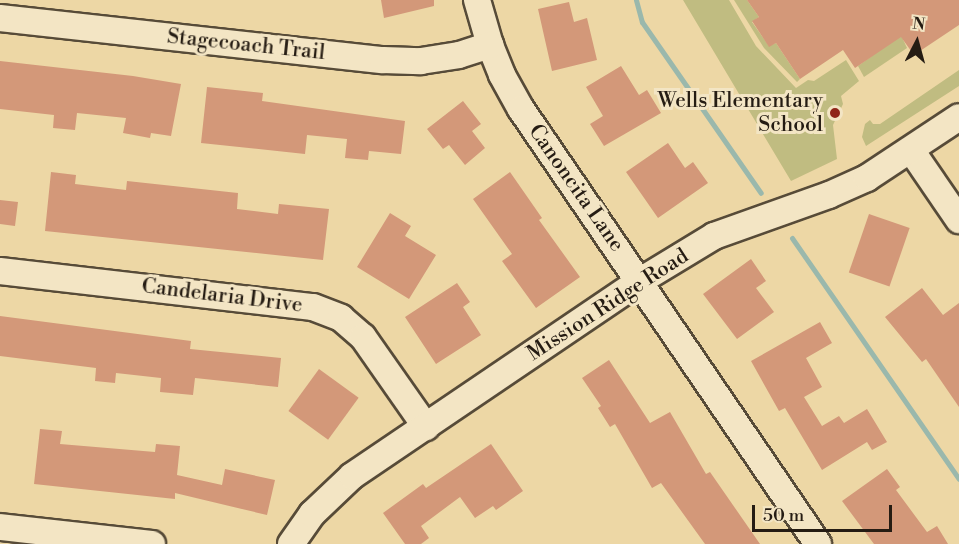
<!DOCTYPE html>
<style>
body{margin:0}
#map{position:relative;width:959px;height:544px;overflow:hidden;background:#edd7a5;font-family:"Libre Bodoni",serif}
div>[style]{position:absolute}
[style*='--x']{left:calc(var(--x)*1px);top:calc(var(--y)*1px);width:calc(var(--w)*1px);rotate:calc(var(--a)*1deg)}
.green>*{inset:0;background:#c0bc81}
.stream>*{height:5px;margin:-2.5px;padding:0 2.5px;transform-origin:2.5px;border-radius:2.5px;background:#9ab8ac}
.building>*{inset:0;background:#d39879;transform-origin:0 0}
.roads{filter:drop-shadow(2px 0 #574b38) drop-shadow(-2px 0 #574b38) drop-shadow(0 2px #574b38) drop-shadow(0 -2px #574b38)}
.minor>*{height:26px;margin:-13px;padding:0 13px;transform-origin:13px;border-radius:13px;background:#f3e5c4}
.dots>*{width:16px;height:16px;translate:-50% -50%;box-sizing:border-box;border:3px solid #f3e5c4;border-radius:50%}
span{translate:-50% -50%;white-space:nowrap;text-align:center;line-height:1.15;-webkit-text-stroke:6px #f3e5c4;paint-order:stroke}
.street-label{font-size:21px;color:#251c13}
.poi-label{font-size:21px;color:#251c13}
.right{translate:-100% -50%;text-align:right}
.north{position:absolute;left:887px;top:12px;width:60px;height:60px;-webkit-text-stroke:4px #f3e5c4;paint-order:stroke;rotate:6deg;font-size:16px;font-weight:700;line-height:24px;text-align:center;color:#251c13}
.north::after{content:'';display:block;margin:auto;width:21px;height:27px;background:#251c13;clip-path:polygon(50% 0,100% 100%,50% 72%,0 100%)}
.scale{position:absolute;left:752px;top:505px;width:140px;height:27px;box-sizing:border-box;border:3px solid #251c13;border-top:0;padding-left:8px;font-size:18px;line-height:21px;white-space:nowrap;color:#251c13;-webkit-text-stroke:4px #f3e5c4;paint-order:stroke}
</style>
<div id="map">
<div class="green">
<i style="clip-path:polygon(683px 0,729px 0,756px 46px,796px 88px,808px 80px,814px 81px,846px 60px,859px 81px,841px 96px,843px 104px,833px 125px,837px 159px,791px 181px)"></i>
<i style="clip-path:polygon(734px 0,747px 0,759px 17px,752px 22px,769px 46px,776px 43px,800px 79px,797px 82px,764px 48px)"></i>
<i style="clip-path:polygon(901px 35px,907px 48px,864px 77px,858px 66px)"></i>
<i style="clip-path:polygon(959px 70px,959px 86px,866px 146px,862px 137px,865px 124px,870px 120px,873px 124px,880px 124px)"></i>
</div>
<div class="stream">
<i style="--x:636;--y:0;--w:23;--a:75"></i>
<i style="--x:642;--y:22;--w:208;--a:55.2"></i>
<i style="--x:792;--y:238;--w:293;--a:55.3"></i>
</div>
<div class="building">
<i style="clip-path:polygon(381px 0,434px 0,434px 6px,384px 18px)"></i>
<i style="clip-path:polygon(747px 0,959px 0,959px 25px,914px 55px,901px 37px,855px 68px,843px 50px,800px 79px,776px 43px,769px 47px,752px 21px,759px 17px)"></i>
<i style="clip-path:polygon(569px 2px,574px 22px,587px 18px,597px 60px,552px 71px,538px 9px)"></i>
<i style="clip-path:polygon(0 61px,133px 76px,181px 84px,171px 136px,151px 133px,150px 138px,123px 133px,126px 118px,77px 113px,75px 130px,53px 128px,54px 115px,0 109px)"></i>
<i style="clip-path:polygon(621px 66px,639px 95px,647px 90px,661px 113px,604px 146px,590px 124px,603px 116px,586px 87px)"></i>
<i style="clip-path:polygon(207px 87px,263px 93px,262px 101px,405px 121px,401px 154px,369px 151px,368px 160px,345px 158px,347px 139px,307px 135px,305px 154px,201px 143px)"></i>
<i style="clip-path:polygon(463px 101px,481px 124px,472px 131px,485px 148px,465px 165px,449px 145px,443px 149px,427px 129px)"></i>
<i style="clip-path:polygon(668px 143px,685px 168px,693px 162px,708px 183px,658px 218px,626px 172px)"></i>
<i style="clip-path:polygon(51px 172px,76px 175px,75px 184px,126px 190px,127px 181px,238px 193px,237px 209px,278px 214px,279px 204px,329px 209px,323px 260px,45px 231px)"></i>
<i style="clip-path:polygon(510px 172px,542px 218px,539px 220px,580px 277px,536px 308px,502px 261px,512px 254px,473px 199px)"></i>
<i style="clip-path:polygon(0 200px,18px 202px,15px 226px,0 224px)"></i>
<i style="clip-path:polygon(390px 213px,411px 226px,405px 236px,436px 255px,409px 299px,357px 267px)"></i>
<i style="left:869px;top:214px;width:43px;height:62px;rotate:19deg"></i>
<i style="clip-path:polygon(751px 259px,766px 281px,756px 288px,774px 312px,737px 339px,703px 294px)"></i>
<i style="clip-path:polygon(457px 283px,470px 302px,463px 307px,481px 335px,436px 364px,405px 317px)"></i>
<i style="clip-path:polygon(922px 288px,943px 315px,959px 303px,959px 407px,926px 359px,922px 362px,885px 317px)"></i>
<i style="clip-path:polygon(0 316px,191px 341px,190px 349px,281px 358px,278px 387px,195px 378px,193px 395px,160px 392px,161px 378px,116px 373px,115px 383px,95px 381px,96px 368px,0 356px)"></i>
<i style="clip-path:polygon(820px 322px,832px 343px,806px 358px,822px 387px,804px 397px,822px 426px,839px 416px,844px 423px,867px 409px,887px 442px,872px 450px,867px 442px,822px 470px,785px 408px,779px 411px,751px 361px)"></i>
<i style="clip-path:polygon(609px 360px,650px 423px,670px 412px,706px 474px,710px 472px,760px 544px,705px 544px,661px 483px,652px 488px,615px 424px,610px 427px,598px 408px,601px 406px,582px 378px)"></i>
<i style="left:319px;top:369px;width:49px;height:52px;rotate:36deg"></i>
<i style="clip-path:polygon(40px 429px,62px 431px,60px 444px,155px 452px,156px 444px,180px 446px,177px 475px,222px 485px,225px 469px,275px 480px,267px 515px,175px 493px,175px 499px,34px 484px)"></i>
<i style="clip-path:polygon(491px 444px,523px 491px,496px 510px,493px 506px,475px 518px,460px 497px,421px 526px,429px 538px,421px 544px,405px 544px,383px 513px,423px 484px,426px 488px)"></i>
<i style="clip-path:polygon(887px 469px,900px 487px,896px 490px,927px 532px,937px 526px,948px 544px,874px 544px,842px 501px)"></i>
</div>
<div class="roads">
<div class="minor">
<i style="--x:477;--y:0;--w:47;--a:73.9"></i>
<i style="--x:490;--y:45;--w:32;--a:68"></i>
<i style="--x:502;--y:75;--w:39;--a:61"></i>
<i style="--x:521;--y:109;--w:527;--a:55.68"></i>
<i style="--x:0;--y:18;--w:385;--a:6.3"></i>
<i style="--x:383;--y:60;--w:38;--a:2"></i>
<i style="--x:421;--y:61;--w:38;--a:-9"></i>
<i style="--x:459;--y:55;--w:33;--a:-18"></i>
<i style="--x:911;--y:150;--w:85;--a:55.6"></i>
<i style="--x:0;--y:271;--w:315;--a:6.6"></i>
<i style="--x:313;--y:307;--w:30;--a:21"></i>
<i style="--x:341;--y:318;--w:29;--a:41"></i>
<i style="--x:363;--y:337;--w:110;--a:55"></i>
<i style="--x:0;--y:527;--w:153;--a:6.4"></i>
<i style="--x:291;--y:544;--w:37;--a:-55"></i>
<i style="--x:312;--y:514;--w:55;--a:-43.5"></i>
<i style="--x:352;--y:476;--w:348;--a:-34.1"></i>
<i style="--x:640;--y:281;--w:87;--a:-31.3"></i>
<i style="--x:714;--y:236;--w:122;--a:-19.6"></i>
<i style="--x:829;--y:195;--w:42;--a:-24.1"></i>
<i style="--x:867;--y:178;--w:110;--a:-33.5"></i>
</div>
</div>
<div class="dots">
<i style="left:835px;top:113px;background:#8f2418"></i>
</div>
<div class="street-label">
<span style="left:246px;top:45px;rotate:6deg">Stagecoach Trail</span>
<span style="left:576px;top:188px;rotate:55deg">Canoncita Lane</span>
<span style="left:222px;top:296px;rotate:7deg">Candelaria Drive</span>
<span style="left:608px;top:305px;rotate:-33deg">Mission Ridge Road</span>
</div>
<div class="poi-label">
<span class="right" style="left:823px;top:113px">Wells Elementary<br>School</span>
</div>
<div class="north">N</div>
<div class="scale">50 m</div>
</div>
